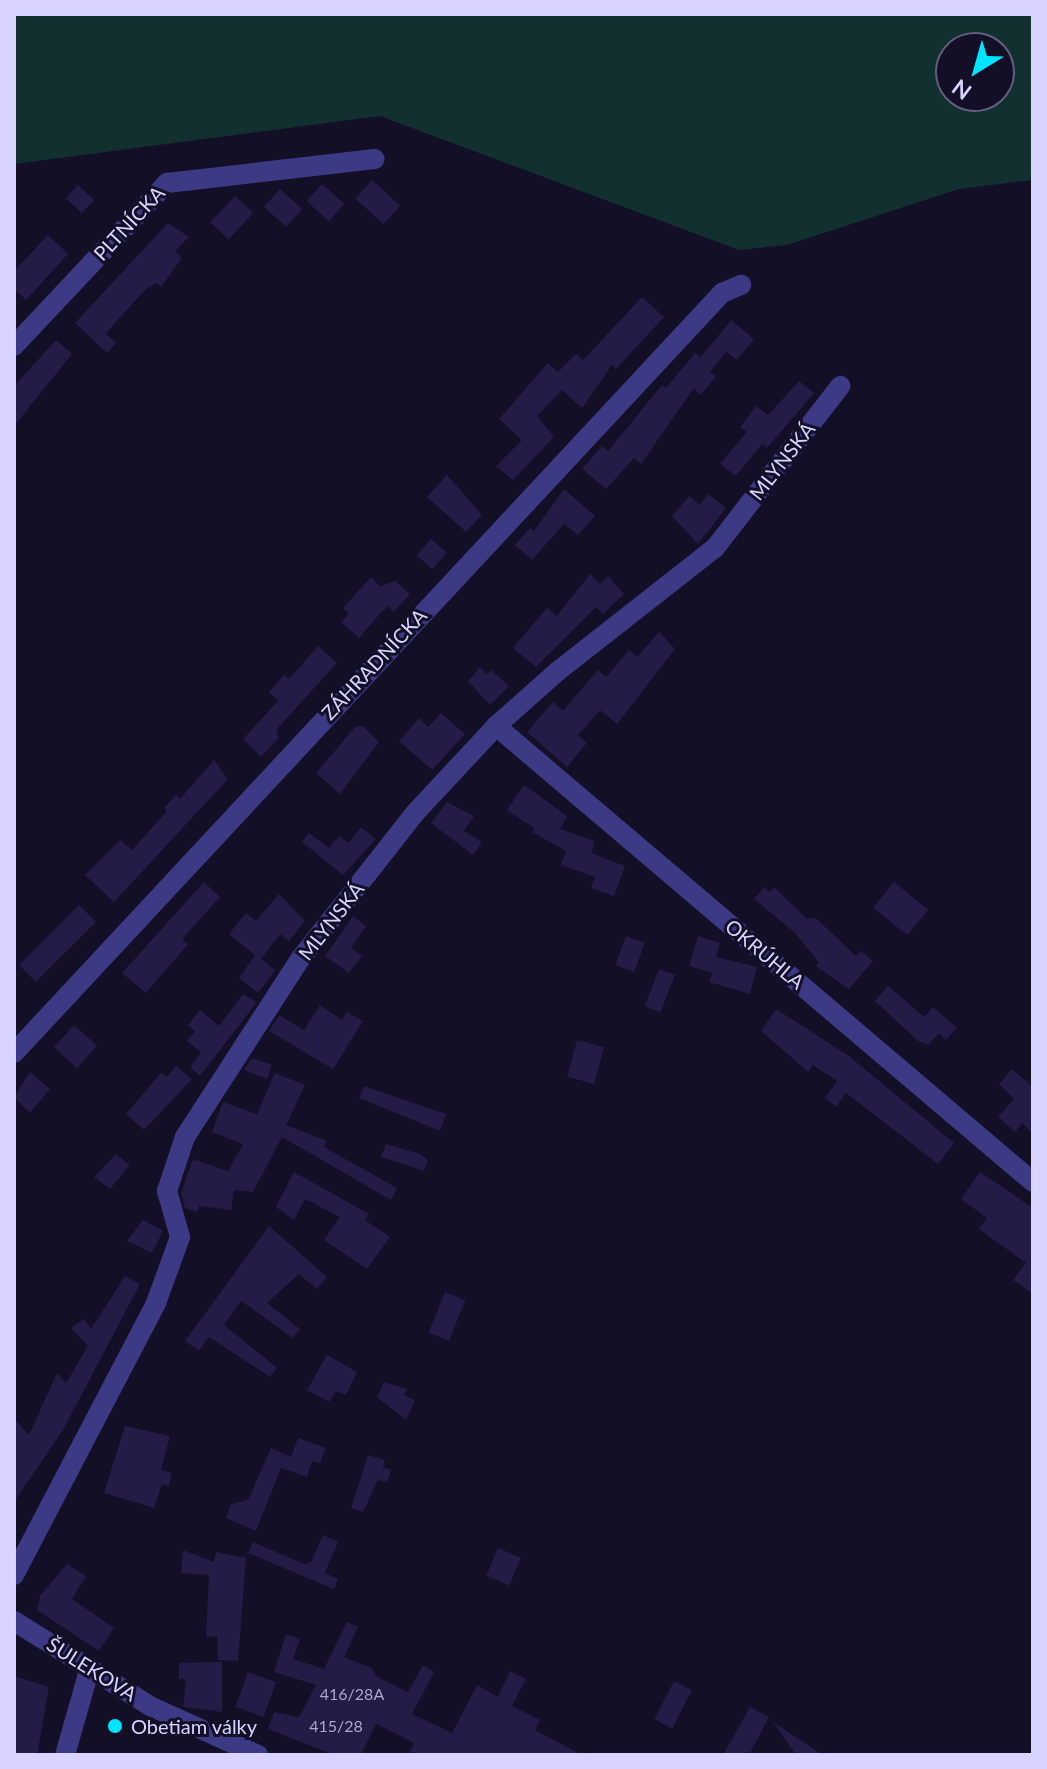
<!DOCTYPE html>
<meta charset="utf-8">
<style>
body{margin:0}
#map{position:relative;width:1047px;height:1769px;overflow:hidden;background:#130f26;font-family:Lato,sans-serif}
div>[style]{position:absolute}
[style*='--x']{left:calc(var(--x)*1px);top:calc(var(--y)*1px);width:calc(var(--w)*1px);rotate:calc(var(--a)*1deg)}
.green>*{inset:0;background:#12302f}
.building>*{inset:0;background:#241b47;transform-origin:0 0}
.minor>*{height:20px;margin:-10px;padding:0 10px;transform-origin:10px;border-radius:10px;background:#3d3a85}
.dots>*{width:22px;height:22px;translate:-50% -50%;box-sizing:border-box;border:4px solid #130f26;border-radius:50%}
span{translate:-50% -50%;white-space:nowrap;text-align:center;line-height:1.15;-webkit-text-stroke:6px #130f26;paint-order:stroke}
.number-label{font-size:16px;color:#aca6d1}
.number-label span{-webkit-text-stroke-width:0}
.street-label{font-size:20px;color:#d9d4ff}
.poi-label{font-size:20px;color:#d9d4ff}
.left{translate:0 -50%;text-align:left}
.frame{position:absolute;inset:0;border:16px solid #d9d4ff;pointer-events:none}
.north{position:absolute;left:935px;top:32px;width:80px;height:80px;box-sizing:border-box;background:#130f26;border:2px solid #625e7d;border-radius:50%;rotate:217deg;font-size:22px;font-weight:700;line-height:32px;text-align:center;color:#d9d4ff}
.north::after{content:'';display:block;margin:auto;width:28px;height:36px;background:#00e5ff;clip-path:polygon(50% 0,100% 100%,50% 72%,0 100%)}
</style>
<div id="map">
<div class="green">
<i style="clip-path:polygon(evenodd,14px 14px,1033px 14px,1033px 180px,959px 189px,787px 245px,739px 250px,380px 116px,14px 164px,14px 14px,951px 48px,999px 48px,999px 96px,951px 96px,951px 48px)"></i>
</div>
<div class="building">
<i style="left:372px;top:180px;width:38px;height:25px;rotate:42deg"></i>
<i style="left:322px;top:184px;width:30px;height:23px;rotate:42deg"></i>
<i style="left:78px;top:185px;width:22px;height:18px;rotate:43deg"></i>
<i style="left:280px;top:189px;width:30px;height:24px;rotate:42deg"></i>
<i style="left:235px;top:196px;width:25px;height:36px;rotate:43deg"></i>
<i style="clip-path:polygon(168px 223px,189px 237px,175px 251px,182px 258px,161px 287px,156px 283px,146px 289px,113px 325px,106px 334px,116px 343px,107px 353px,75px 323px)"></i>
<i style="clip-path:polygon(48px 235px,68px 254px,26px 300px,14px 289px,14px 271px)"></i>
<i style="clip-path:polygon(642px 297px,664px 317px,616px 369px,612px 365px,582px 408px,562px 390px,537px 416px,554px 437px,513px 480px,496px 466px,522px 440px,499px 419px,548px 363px,558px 372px,576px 354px,583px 360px)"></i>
<i style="clip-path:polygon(731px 320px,754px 339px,737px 360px,726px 352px,710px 372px,716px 376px,701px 395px,694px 388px,641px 464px,634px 458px,606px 489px,582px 469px,602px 446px,608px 451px,662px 385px,666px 388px,695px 353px,701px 357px)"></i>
<i style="clip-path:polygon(56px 340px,72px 354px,14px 426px,14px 386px)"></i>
<i style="clip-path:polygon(799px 381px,814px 393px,767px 448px,762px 444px,736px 476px,720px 464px,747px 432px,740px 427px,756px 406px,768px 415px)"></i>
<i style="clip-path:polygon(447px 475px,482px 515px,466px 532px,427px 497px)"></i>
<i style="clip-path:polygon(564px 489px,595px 516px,578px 535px,564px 524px,532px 560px,515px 545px,530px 528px,534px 531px)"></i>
<i style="clip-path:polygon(708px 494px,726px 508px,698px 544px,672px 516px,689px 496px,700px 505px)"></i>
<i style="left:431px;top:539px;width:21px;height:22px;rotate:41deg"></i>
<i style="clip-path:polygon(590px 574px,600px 584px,608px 576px,624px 594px,603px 614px,596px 607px,536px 667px,513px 648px,547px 608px,557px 616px)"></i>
<i style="clip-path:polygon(371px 577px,380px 586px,395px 581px,410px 594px,394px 612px,387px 606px,359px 638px,341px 622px,349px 614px,343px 608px)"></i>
<i style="clip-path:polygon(659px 632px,675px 649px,617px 724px,600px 710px,578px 735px,587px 743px,567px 767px,527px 732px,553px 702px,563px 711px,598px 670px,606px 677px,629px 650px,637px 657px)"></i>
<i style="clip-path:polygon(318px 646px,337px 663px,276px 730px,279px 738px,261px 757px,243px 739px,278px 701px,269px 692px,284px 675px,289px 679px)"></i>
<i style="clip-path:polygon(480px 667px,487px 674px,491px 670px,509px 686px,490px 705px,468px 681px)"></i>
<i style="clip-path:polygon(441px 713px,465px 734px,432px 770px,399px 741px,419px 718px,428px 727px)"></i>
<i style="clip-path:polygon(363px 726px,379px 742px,340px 794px,316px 773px,355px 727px)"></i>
<i style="clip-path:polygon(214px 760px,228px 779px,114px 902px,85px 875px,120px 840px,132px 850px,167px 811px,164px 808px,176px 795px,180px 799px)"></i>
<i style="clip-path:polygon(524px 785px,567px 816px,560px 829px,595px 841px,591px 853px,625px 866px,614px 896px,591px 888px,595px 877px,561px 865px,566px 851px,532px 832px,534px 828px,507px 810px)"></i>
<i style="clip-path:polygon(447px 802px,474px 816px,464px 831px,482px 842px,473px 855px,431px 823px)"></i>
<i style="clip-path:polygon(361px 827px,376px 839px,343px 875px,302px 842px,309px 833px,329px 848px,339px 836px,349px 843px)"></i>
<i style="clip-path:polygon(204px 882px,220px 897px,182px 939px,188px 944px,146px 993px,122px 973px)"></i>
<i style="left:894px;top:882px;width:44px;height:33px;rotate:39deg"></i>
<i style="clip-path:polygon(764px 887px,770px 892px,774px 887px,807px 919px,816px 918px,856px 956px,861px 951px,873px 961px,849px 989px,816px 966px,819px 962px,794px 932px,754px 899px)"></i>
<i style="clip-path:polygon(279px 894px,305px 921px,289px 941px,280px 934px,261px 959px,275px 970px,258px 993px,239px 978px,255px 955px,229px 934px,246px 913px,256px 921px)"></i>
<i style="left:79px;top:905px;width:24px;height:85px;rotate:45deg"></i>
<i style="clip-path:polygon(353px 916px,366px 926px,351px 948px,362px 956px,349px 973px,325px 956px)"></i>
<i style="left:626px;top:936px;width:20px;height:31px;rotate:20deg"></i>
<i style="clip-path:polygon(698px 936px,720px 943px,716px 957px,757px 967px,750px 994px,709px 982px,712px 973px,689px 966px)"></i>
<i style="left:659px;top:969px;width:17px;height:40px;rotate:21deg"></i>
<i style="clip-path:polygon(888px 986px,924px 1017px,933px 1007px,957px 1028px,946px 1040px,939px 1033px,928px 1045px,918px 1041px,875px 1001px)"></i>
<i style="clip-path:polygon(243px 994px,257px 1002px,200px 1076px,190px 1067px,201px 1052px,187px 1041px,195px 1031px,188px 1025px,200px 1010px,219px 1026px)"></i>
<i style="clip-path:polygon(320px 1005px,342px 1020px,347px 1012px,363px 1021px,333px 1069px,269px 1031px,279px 1015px,304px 1030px)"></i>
<i style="clip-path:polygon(776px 1009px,849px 1056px,954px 1143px,938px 1164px,846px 1093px,836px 1107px,825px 1098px,837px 1081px,813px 1065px,808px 1072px,761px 1031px)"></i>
<i style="left:74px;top:1025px;width:31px;height:30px;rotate:42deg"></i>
<i style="left:577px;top:1040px;width:28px;height:38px;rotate:15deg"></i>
<i style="clip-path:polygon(252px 1058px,272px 1065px,267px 1079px,244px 1070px)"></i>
<i style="clip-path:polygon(176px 1066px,192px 1079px,144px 1130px,126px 1114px,161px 1073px,167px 1077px)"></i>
<i style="clip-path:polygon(1012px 1069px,1033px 1087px,1033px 1134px,1022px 1123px,1015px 1132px,998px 1117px,1014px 1099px,999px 1084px)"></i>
<i style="clip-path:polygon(30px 1072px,50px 1089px,30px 1113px,14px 1097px)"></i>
<i style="clip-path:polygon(275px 1073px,305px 1085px,286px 1125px,327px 1141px,324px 1147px,397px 1188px,391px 1200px,282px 1137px,253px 1192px,234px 1190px,231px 1210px,199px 1206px,197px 1212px,185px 1208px,181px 1193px,193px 1159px,228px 1171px,243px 1144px,212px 1132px,223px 1102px,257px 1114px)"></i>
<i style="clip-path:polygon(364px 1086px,446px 1114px,440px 1131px,359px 1098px)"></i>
<i style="clip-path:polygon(386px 1144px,420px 1154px,428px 1160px,424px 1171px,381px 1157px)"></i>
<i style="clip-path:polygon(116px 1154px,130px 1165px,110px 1189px,94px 1177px)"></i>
<i style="clip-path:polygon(294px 1172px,369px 1214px,365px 1220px,390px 1237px,367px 1269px,324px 1240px,340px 1217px,305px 1199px,294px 1220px,276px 1207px)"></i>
<i style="clip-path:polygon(980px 1172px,1033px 1208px,1033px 1294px,1013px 1280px,1026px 1263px,979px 1229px,987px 1218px,961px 1199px)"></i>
<i style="clip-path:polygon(143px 1220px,163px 1231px,152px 1253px,127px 1241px)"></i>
<i style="clip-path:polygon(269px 1226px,327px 1277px,317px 1289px,299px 1274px,267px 1303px,300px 1329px,293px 1338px,241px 1301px,224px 1325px,277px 1368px,270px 1377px,209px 1337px,199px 1351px,185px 1341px)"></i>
<i style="clip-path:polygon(125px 1276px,140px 1284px,63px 1430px,14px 1502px,14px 1418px,29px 1435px,57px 1373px,66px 1383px,88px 1346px,71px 1328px,84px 1319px,91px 1329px)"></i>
<i style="left:445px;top:1292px;width:22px;height:44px;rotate:22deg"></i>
<i style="clip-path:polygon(327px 1355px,357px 1372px,346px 1395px,336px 1391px,329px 1402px,307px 1390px)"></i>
<i style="clip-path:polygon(384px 1382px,407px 1389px,404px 1395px,415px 1400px,406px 1420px,377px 1397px)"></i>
<i style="clip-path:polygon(125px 1426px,170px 1436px,161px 1470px,172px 1473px,169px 1486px,162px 1484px,154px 1508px,104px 1493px)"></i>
<i style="clip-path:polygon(298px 1438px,326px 1448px,320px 1463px,312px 1461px,307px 1477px,281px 1468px,256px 1531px,226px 1518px,231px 1504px,248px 1500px,271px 1448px,291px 1457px)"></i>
<i style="clip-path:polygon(368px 1455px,385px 1460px,383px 1467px,391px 1470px,387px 1482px,378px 1480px,363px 1512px,351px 1508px)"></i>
<i style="clip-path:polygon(323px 1535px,338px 1542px,325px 1573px,338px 1579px,334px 1589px,248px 1553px,253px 1542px,304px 1564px,311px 1562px)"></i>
<i style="left:498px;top:1548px;width:25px;height:30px;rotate:23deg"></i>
<i style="clip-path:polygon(183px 1550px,214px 1562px,216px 1552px,246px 1558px,238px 1661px,218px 1660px,217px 1636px,206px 1637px,209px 1575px,181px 1573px)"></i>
<i style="clip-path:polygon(67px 1564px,86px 1576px,72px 1599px,114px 1628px,99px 1651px,37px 1610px,40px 1596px)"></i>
<i style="clip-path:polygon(347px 1622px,358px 1627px,344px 1657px,372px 1668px,376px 1676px,408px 1692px,423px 1665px,434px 1672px,412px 1714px,452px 1733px,477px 1685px,498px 1697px,510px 1671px,526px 1679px,512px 1706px,540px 1720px,535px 1730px,582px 1755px,408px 1755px,414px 1743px,376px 1724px,361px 1755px,334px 1755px,268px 1729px,274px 1712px,299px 1717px,316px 1685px,274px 1672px,286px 1634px,300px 1639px,293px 1659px,324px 1669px)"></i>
<i style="clip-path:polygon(222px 1662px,222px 1712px,183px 1707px,186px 1679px,179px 1679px,179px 1663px)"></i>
<i style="left:248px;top:1672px;width:30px;height:37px;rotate:20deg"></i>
<i style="clip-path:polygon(14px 1676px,49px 1687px,37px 1755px,14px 1755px)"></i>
<i style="left:674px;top:1681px;width:20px;height:43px;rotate:27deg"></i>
<i style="clip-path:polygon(750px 1707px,769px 1717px,749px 1755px,723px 1755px)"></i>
<i style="clip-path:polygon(773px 1722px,823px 1755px,796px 1755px)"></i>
</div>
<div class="minor">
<i style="--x:14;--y:346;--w:224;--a:-46.8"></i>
<i style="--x:167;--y:183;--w:209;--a:-6.6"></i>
<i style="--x:496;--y:726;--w:704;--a:40.34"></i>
<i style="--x:14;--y:1053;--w:1039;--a:-47.03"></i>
<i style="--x:722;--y:293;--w:21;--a:-23"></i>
<i style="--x:14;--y:1575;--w:307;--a:-62.4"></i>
<i style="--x:156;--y:1303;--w:70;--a:-70"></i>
<i style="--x:180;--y:1237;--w:48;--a:-105.8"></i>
<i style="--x:167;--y:1191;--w:57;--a:-71.6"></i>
<i style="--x:185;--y:1137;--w:213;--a:-57.1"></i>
<i style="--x:301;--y:958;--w:184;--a:-51.8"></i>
<i style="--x:415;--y:813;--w:119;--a:-47"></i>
<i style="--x:496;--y:726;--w:83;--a:-41.6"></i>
<i style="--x:558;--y:671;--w:199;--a:-38.1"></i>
<i style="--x:715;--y:548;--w:205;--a:-52.3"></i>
<i style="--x:14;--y:1621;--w:160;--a:32"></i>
<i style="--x:150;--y:1706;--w:119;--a:24.4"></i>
<i style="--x:65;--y:1755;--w:91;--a:-74.1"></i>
</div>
<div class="dots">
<i style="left:115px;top:1726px;background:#00e5ff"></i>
</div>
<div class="number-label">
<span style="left:352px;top:1694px">416/28A</span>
<span style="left:336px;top:1726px">415/28</span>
</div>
<div class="street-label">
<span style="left:129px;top:223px;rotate:-47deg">PLTNÍCKA</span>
<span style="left:782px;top:461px;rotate:-52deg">MLYNSKÁ</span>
<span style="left:374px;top:664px;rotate:-47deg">ZÁHRADNÍCKA</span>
<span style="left:331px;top:921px;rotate:-52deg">MLYNSKÁ</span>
<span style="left:765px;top:954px;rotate:40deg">OKRÚHLA</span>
<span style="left:92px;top:1669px;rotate:32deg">ŠULEKOVA</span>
</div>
<div class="poi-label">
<span class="left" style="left:131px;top:1726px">Obetiam války</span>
</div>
<div class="frame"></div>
<div class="north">N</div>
</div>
